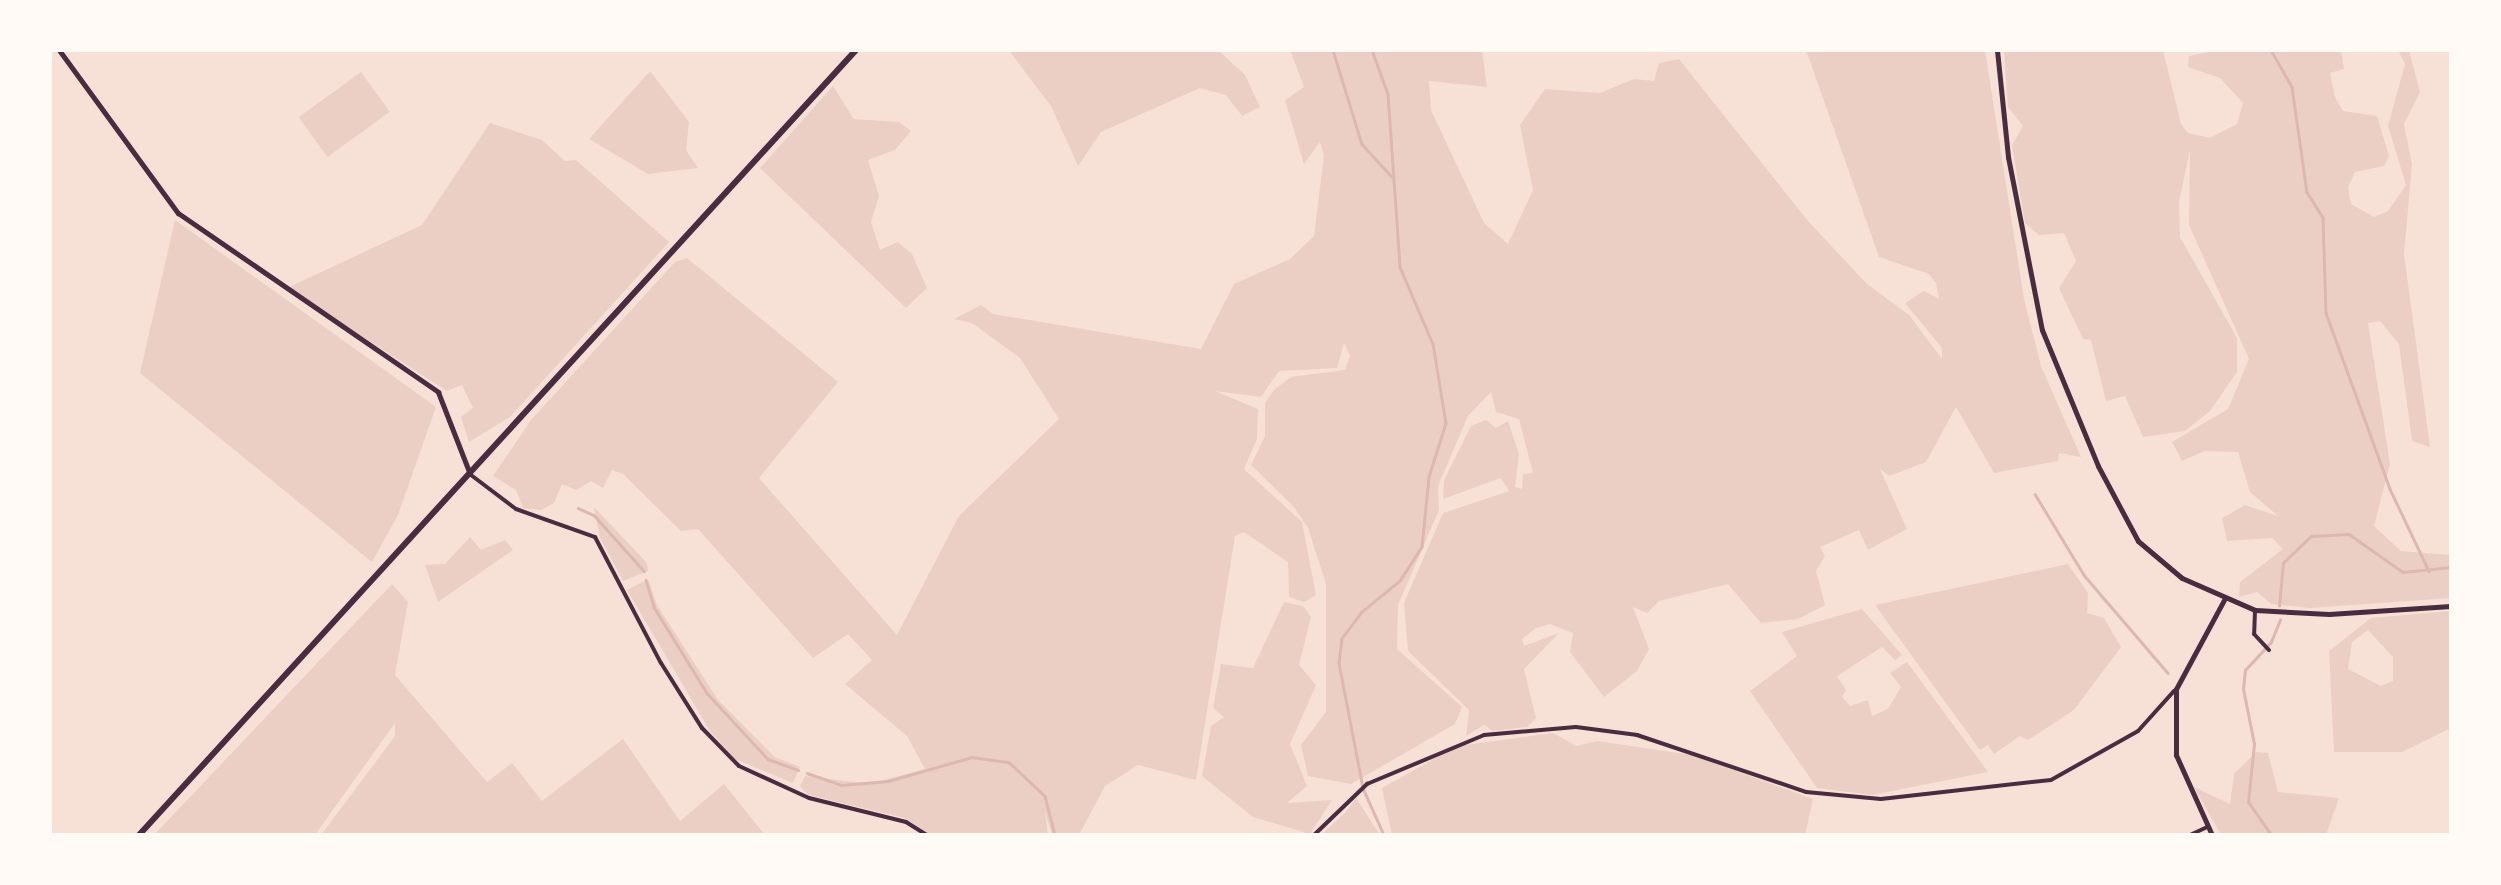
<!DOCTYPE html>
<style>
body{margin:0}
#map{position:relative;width:2501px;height:885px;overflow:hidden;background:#f7e1d7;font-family:"Crimson Pro",serif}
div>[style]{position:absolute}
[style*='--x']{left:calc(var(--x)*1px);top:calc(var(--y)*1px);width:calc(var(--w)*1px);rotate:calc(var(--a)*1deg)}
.green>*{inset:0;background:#ebcfc5;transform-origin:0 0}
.stream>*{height:2.5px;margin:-1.25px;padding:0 1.25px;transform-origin:1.25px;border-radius:1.25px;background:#dcb8b0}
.minor>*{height:4px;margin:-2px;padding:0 2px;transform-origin:2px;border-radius:2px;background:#4a2c40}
.tertiary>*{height:5px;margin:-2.5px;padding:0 2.5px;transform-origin:2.5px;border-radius:2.5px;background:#4a2c40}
.primary>*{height:6px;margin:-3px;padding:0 3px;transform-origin:3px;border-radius:3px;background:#4a2c40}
span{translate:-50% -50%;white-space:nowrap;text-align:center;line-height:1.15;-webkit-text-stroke:10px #fffaf5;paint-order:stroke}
.frame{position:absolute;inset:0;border:52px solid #fffaf5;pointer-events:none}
</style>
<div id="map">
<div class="green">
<i style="clip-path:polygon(1053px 50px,1218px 50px,1245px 75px,1260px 107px,1242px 116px,1226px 95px,1200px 88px,1101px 132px,1078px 166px,1051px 106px,1010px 52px)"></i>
<i style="clip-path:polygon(1290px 50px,1482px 50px,1487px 87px,1429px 81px,1431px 110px,1484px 223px,1508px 244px,1533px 190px,1520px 125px,1545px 89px,1600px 93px,1634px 79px,1654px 81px,1659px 63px,1679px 59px,1808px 221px,1867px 284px,1909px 315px,1942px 359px,1942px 348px,1905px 303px,1924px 291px,1939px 299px,1936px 283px,1929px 274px,1879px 257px,1806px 50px,1985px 50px,2024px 299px,2041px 366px,2081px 457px,2059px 453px,2058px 461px,1994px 473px,1956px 407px,1926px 462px,1889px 476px,1880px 469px,1907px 529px,1868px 550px,1859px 530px,1820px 547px,1825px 556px,1816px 571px,1825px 605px,1798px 619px,1761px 623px,1728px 584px,1659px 601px,1647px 613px,1633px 607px,1649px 649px,1637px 671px,1604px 697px,1570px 652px,1573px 633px,1550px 624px,1536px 628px,1522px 639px,1524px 646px,1559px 633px,1524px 669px,1536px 718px,1527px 727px,1493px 731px,1484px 725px,1466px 736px,1469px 710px,1408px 651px,1404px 603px,1443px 513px,1509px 491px,1501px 478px,1443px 499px,1444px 480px,1471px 426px,1486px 420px,1496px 428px,1508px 421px,1519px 454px,1515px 487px,1522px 489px,1523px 474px,1533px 473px,1519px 419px,1496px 412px,1491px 392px,1468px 416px,1438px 486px,1439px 510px,1398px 605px,1397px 649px,1462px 707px,1455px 724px,1351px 784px,1308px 776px,1301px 745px,1326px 712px,1326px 584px,1308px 528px,1294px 507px,1251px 465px,1265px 436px,1265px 403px,1274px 390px,1291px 377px,1345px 370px,1350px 356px,1344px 343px,1337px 368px,1279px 371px,1261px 397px,1215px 391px,1258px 409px,1257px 439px,1244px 469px,1302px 522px,1316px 595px,1304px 602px,1289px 597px,1288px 562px,1244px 532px,1235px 536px,1196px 780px,1138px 765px,1105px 786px,1079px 835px,1052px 835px,1045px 812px,1048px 835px,931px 835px,905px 818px,808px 795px,800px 786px,805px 776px,870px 784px,925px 769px,907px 736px,845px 684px,872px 660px,848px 634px,813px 658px,698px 529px,681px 531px,623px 474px,612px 470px,603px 488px,591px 481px,576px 490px,562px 484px,554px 503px,541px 510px,523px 508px,516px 490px,493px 476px,531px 420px,675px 262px,687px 258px,838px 382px,759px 478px,897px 635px,959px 516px,1059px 419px,1020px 358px,972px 323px,954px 319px,981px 305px,993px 314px,1201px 349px,1234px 284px,1290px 259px,1314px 236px,1324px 155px,1320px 142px,1304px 164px,1285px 100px,1304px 87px)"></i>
<i style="clip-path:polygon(2004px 50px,2163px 50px,2181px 124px,2188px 133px,2210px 138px,2237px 124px,2243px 103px,2220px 78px,2188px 67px,2189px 56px,2218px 50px,2341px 50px,2344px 69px,2330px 73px,2335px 97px,2343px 111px,2377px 116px,2389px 156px,2384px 166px,2355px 172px,2348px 187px,2351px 204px,2374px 217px,2388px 211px,2406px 185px,2388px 126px,2405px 64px,2398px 50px,2409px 50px,2420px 92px,2404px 124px,2412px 164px,2404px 254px,2430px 447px,2412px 441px,2399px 344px,2380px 321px,2368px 323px,2390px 464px,2374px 526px,2401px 551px,2451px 555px,2451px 598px,2310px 608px,2271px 604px,2257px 592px,2239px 597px,2240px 582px,2283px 549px,2272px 538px,2227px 541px,2222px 518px,2245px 505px,2278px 516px,2250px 492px,2238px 452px,2204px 451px,2182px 461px,2172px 442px,2228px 409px,2249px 359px,2189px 225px,2190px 150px,2179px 202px,2180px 237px,2237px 338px,2237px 372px,2210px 411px,2185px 431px,2143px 437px,2125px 396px,2106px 401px,2091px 340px,2083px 339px,2059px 288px,2076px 261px,2064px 233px,2039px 235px,2025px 223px,2012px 145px,2023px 126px,2008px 107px)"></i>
<i style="clip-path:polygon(650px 71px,689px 122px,686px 150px,698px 168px,648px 174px,589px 139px)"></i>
<i style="left:361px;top:72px;width:49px;height:77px;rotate:54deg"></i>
<i style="clip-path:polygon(833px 86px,854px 119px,899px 122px,911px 131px,895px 150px,868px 160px,879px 196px,871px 222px,880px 250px,898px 242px,912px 254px,927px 288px,906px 308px,760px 168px)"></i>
<i style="clip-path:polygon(490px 123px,542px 140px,565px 161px,576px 160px,669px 242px,510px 417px,469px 442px,461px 417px,473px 408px,462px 385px,447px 391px,287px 288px,422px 225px)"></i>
<i style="clip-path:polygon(175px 220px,436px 407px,398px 515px,372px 562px,140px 373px)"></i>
<i style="clip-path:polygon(594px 507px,647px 563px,648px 571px,623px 581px,600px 538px)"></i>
<i style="clip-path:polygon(470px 537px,481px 550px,505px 540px,513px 550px,438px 602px,425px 565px,445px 564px)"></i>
<i style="clip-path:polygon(2068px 564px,2088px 593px,2087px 613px,2104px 618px,2121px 647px,2074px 710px,2028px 740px,2020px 736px,1994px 754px,1988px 745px,1980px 750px,1875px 605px)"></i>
<i style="clip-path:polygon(648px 579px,657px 605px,718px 700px,775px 757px,800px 767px,793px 783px,735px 759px,710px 731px,627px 590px)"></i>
<i style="clip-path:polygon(392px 584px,408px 602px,395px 675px,487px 782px,512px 763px,542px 801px,623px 739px,680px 821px,724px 784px,765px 835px,321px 835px,395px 736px,395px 723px,315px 835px,154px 835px)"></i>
<i style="clip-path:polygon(1284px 602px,1303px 606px,1311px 617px,1299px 665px,1316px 685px,1290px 744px,1307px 786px,1287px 803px,1332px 800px,1310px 834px,1253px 817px,1202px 776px,1211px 726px,1224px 717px,1213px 708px,1221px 664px,1253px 668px)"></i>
<i style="clip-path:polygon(1862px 609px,1902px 655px,1895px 660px,1882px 647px,1837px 676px,1846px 690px,1842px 697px,1850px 706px,1868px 700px,1872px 716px,1888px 709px,1901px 687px,1890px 673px,1907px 662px,1988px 772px,1872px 795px,1817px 788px,1750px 691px,1797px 656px,1782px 632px)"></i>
<i style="clip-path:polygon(evenodd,2451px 611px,2451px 728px,2402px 752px,2334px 752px,2329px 651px,2371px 618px,2451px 611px,2368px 630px,2393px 657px,2393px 681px,2381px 686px,2348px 669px,2352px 642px,2368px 630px)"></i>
<i style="clip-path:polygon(1553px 733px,1576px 746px,1597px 741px,1692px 755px,1813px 799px,1805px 835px,1392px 835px,1382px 788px,1457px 746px)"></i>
<i style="clip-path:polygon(2256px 752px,2268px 753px,2278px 792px,2339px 798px,2326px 835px,2221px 835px,2194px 787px,2230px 804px,2234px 774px)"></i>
<i style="clip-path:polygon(1356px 798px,1380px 835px,1321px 835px,1346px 812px)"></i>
</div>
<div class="stream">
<i style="--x:1333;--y:50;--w:98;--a:72.9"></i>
<i style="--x:1362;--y:144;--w:45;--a:47.7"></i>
<i style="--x:1372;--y:50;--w:47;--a:70"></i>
<i style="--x:1388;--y:94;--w:173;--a:86"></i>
<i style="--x:1400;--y:267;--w:84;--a:66.8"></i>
<i style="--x:1433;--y:344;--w:80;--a:80.7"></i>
<i style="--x:1446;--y:423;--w:57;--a:107.5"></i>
<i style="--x:1429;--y:477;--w:70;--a:95.7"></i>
<i style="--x:1422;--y:547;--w:40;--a:122.9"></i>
<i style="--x:1400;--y:581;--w:49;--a:140.8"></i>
<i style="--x:1362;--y:612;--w:34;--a:127"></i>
<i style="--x:1342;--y:639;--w:24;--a:97"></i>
<i style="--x:1339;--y:663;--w:127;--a:79.1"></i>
<i style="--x:1363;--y:788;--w:51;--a:65.9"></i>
<i style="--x:2271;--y:50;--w:43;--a:60.4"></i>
<i style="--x:2292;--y:87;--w:106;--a:81.9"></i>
<i style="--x:2307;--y:192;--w:31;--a:58"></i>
<i style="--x:2323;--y:218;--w:95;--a:88.2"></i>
<i style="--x:2326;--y:313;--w:187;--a:70"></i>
<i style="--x:2390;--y:489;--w:91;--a:64.6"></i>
<i style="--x:2035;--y:494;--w:95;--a:58.8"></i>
<i style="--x:2084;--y:575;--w:129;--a:49.4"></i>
<i style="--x:578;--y:508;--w:17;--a:24"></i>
<i style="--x:594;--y:515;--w:75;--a:48.2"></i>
<i style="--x:646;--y:580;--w:28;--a:73"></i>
<i style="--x:654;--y:607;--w:101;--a:58.4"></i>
<i style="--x:707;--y:693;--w:90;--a:47.3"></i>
<i style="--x:768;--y:759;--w:32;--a:20"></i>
<i style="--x:2279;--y:606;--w:43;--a:-84.7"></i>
<i style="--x:2283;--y:563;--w:39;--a:-44"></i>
<i style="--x:2311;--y:536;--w:38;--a:-3"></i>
<i style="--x:2349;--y:534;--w:66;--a:35.1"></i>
<i style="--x:2403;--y:572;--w:48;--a:-5.9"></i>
<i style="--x:807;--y:773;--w:36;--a:19"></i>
<i style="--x:841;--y:785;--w:47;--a:-4.9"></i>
<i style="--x:888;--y:781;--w:87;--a:-15.9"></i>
<i style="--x:972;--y:757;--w:37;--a:8"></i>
<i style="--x:1009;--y:762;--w:50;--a:43.4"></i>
<i style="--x:1045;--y:796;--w:40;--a:75.6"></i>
<i style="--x:2271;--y:835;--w:40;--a:-124.9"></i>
<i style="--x:2248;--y:802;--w:58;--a:-84.1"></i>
<i style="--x:2254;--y:744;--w:56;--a:-101.3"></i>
<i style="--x:2243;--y:689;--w:19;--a:-84"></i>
<i style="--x:2245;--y:670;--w:38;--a:-47"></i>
<i style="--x:2271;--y:642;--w:24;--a:-68"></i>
</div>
<div class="minor">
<i style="--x:471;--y:475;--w:56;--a:37.1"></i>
<i style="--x:516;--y:509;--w:84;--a:19.5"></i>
<i style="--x:595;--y:537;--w:142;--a:62.4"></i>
<i style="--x:661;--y:663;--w:77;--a:57.8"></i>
<i style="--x:702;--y:728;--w:53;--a:45.8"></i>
<i style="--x:739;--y:766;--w:77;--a:24.6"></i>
<i style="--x:809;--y:798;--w:100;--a:13.9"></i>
<i style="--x:906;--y:822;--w:25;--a:32"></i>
<i style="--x:2255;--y:610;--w:24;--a:92"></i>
<i style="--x:2254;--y:634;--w:22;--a:47"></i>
<i style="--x:1314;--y:835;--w:74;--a:-43.9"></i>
<i style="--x:1367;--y:784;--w:127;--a:-22.7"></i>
<i style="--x:1484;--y:735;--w:92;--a:-5"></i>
<i style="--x:1576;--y:727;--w:62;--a:7.5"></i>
<i style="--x:1637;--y:735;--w:178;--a:18.6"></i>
<i style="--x:1806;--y:792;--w:75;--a:5.3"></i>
<i style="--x:1881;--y:799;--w:171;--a:-6.4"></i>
<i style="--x:2051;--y:780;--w:100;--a:-29.4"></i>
<i style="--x:2138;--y:731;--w:54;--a:-48"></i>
<i style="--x:2190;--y:835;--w:19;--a:-25"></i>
</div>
<div class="tertiary">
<i style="--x:59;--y:50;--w:202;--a:53.9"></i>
<i style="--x:178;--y:213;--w:316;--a:34.5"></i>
<i style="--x:438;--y:392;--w:88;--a:68.7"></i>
<i style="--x:1997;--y:50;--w:108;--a:84.1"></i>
<i style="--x:2008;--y:157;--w:176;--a:78.9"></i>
<i style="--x:2042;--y:330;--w:147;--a:67.6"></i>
<i style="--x:2098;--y:466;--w:85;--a:61.9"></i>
<i style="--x:2138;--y:541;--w:57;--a:40.1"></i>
<i style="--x:2182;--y:578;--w:80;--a:23.7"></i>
<i style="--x:2255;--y:610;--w:74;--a:3.1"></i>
<i style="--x:2329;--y:614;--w:122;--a:-3.8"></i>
<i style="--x:2212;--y:835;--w:88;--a:-114.2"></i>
<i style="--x:2176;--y:755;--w:66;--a:-90"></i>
<i style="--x:2176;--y:689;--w:101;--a:-61.7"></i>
</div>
<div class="primary">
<i style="--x:139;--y:835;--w:1063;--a:-47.59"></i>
</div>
<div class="frame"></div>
</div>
